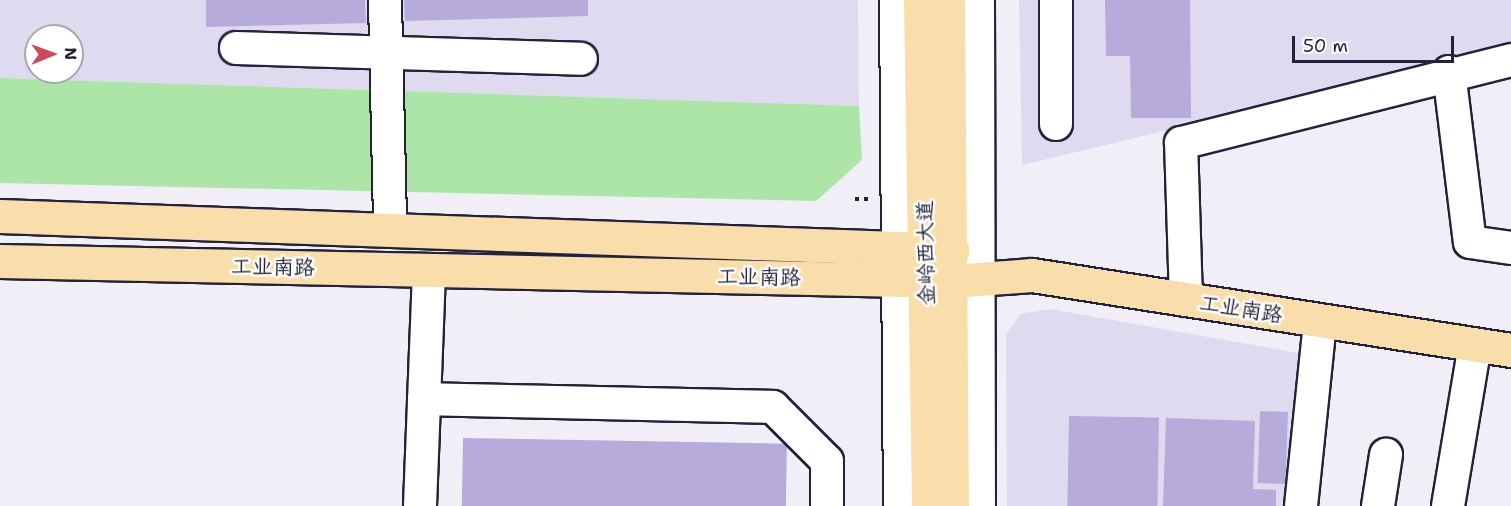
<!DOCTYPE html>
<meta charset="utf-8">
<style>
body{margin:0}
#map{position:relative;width:1511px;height:506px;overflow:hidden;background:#f1eef8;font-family:"Shantell Sans","LXGW WenKai TC",sans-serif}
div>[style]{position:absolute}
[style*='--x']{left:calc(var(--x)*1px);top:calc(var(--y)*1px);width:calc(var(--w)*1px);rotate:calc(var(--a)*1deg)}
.built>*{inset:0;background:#e0daf0}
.green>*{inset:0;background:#ade5a9}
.building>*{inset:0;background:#b7abdc;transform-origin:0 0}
.path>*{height:4px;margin-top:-2px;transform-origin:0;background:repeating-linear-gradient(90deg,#22223b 0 4.5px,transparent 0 9px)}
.roads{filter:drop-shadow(2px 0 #22223b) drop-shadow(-2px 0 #22223b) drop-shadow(0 2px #22223b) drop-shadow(0 -2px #22223b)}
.minor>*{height:32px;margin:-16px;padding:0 16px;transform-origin:16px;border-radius:16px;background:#fff}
.major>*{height:33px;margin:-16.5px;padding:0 16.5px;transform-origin:16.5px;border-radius:16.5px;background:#f9deab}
span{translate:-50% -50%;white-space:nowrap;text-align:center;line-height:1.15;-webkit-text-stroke:5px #fff;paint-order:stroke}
.street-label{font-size:21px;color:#22223b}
.north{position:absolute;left:24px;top:24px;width:60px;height:60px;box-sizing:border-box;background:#fff;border:2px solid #a7a7b1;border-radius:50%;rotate:89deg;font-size:16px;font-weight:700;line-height:24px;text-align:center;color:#22223b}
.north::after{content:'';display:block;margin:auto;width:21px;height:27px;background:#d1495b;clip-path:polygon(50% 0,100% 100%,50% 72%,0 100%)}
.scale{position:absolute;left:1292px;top:36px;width:162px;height:27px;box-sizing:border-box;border:3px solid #22223b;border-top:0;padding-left:8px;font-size:18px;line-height:21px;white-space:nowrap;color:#22223b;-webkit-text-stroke:4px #fff;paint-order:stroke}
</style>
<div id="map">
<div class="built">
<i style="clip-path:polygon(evenodd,0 0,858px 0,859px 106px,0 78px,0 0,36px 36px,72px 36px,72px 72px,36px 72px,36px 36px)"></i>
<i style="clip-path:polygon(1019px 0,1511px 0,1511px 48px,1022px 165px)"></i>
<i style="clip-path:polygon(1050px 309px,1299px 353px,1290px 506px,1007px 506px,1006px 335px,1020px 314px)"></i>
</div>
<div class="green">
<i style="clip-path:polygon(0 78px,859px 106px,862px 160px,816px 201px,0 183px)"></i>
</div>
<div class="building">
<i style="clip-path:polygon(206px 0,365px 0,366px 23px,206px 27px)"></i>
<i style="clip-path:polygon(404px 0,588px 0,588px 16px,405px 21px)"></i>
<i style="clip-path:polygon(1105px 0,1190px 0,1191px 118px,1131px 118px,1130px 56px,1106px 56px)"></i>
<i style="left:1260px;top:411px;width:28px;height:72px;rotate:2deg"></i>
<i style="left:1069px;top:416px;width:90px;height:90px;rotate:1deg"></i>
<i style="clip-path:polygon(1166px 418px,1255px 421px,1253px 489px,1276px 490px,1276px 506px,1163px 506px)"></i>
<i style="left:463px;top:438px;width:324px;height:68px;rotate:1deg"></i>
</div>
<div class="path">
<i style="--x:855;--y:199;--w:17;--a:0"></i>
</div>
<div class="roads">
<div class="minor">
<i style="--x:385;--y:0;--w:228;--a:88.7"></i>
<i style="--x:896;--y:0;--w:506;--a:89.55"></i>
<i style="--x:978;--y:0;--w:506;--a:89.89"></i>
<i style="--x:1056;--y:0;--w:124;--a:90"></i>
<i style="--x:236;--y:48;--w:345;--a:1.8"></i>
<i style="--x:1449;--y:72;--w:171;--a:83"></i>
<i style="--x:1470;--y:242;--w:41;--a:8.3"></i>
<i style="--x:1186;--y:300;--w:157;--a:-91.8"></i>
<i style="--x:1181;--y:143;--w:340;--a:-14.1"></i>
<i style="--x:424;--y:399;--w:349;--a:1.3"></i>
<i style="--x:773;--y:407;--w:76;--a:45"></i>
<i style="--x:827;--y:461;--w:45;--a:90"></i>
<i style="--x:420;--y:506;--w:236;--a:-87.8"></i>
<i style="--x:1301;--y:506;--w:185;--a:-84.1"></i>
<i style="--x:1378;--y:506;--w:52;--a:-81.1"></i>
<i style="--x:1448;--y:506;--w:163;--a:-80.5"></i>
</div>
<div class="major">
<i style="--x:920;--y:0;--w:506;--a:89.09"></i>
<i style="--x:948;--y:0;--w:506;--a:89.55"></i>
<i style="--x:0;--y:216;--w:953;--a:2.05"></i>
<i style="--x:0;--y:261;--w:952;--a:1.2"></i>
<i style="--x:952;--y:281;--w:80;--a:-4.3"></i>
<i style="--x:1032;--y:275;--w:485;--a:8.9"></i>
</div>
</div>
<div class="street-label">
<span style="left:926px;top:253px;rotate:-91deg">金岭西大道</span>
<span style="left:273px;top:267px;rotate:1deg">工业南路</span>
<span style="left:759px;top:277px;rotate:1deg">工业南路</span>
<span style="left:1241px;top:309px;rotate:9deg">工业南路</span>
</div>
<div class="north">N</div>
<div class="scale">50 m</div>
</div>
